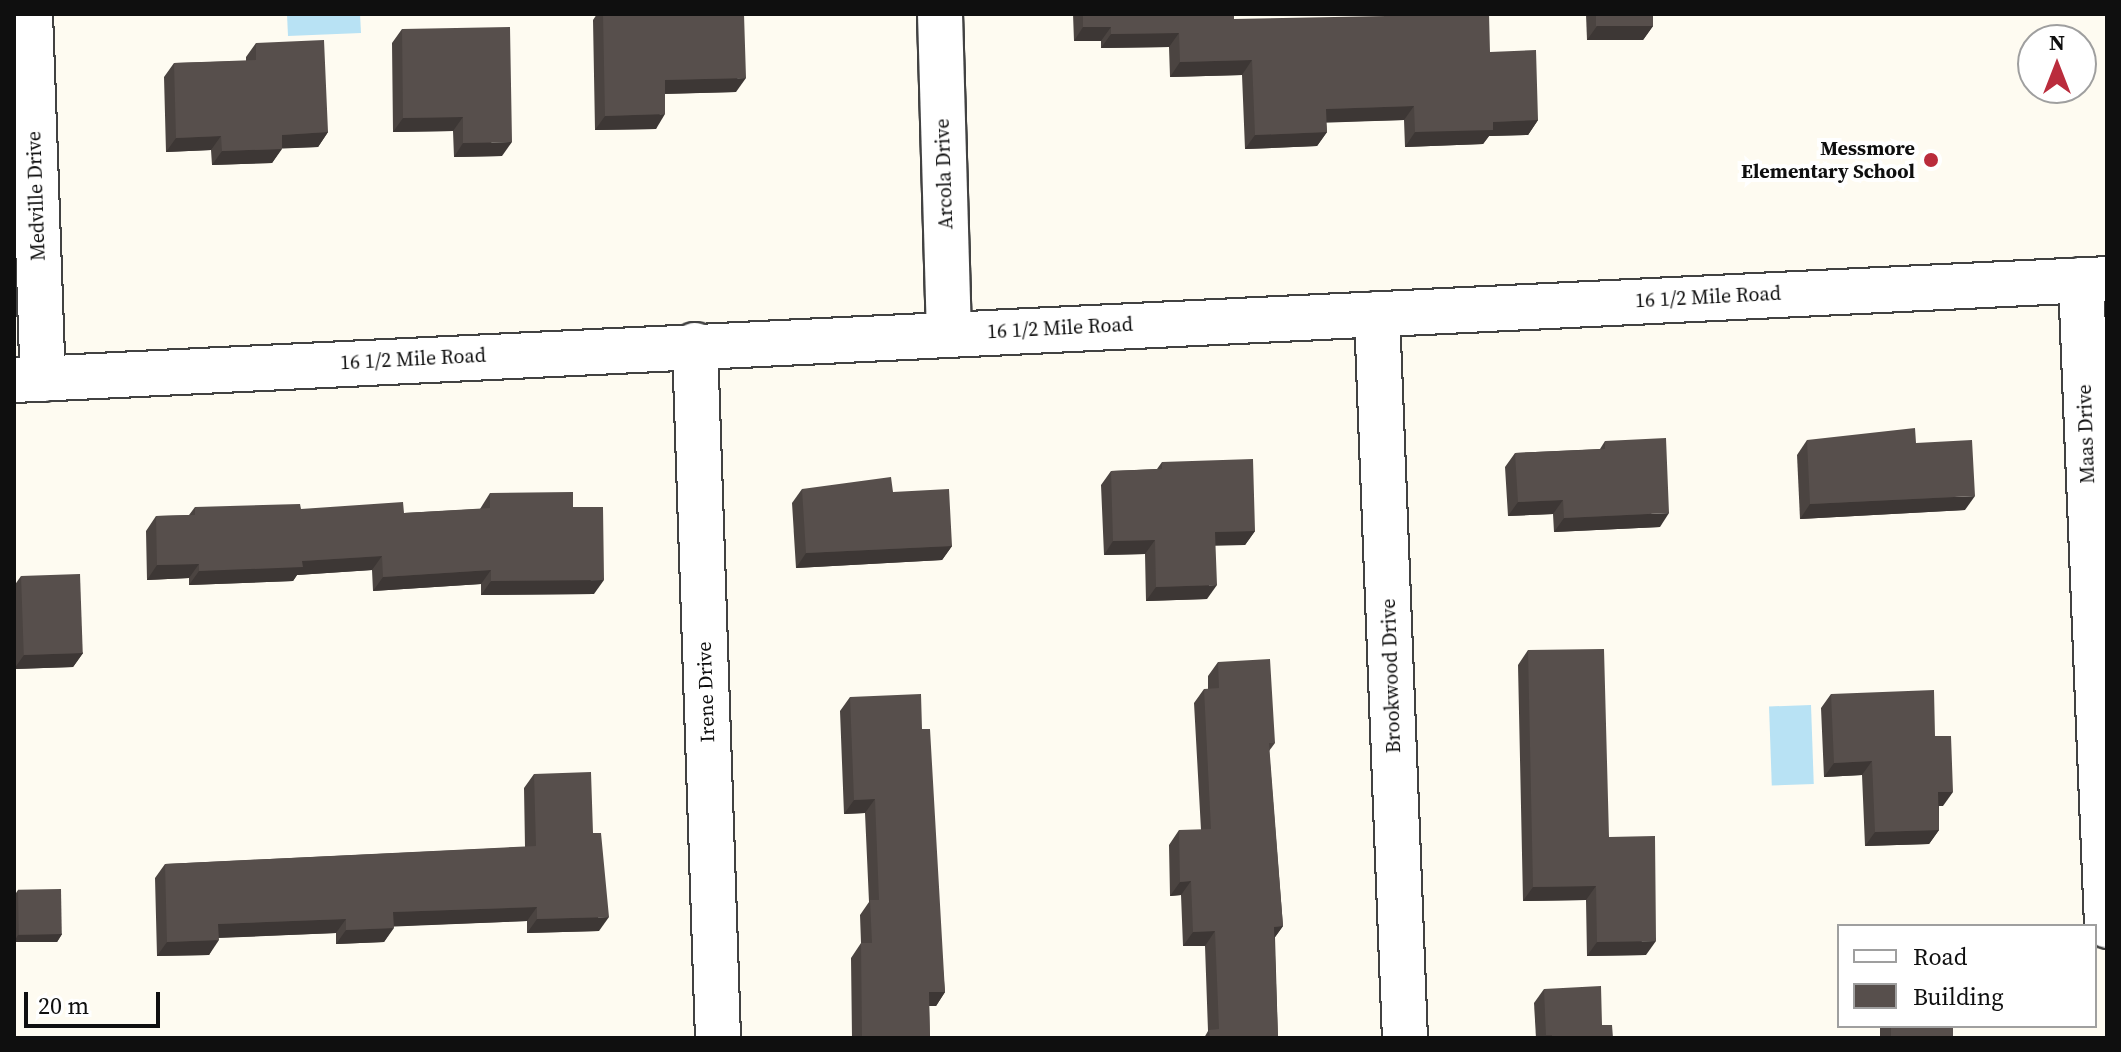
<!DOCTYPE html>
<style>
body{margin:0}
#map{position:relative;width:2121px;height:1052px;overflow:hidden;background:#fefbf1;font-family:"Source Serif 4",serif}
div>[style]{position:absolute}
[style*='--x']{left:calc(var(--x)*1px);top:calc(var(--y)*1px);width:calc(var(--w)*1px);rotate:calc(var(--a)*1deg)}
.water>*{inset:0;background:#b8e2f4;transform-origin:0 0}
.roads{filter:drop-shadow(2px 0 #424242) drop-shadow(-2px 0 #424242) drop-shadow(0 2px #424242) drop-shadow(0 -2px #424242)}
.minor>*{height:44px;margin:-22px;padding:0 22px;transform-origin:22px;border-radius:22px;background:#fff}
.wall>*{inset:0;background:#4b4441;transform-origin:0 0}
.shaded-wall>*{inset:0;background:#3d3735}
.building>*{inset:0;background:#574f4c;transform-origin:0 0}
.dots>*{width:22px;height:22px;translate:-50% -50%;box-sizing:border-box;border:4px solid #fff;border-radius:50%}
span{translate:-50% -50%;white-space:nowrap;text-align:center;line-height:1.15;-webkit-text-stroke:8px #fff;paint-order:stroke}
.poi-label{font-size:20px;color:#0f0f0f;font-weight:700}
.right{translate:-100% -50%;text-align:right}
.street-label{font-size:20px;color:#0f0f0f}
.frame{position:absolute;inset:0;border:16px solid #0f0f0f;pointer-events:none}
.legend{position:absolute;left:1837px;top:924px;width:260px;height:104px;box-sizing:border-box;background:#fff;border:2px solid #9f9f9f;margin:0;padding:10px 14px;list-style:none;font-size:24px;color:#0f0f0f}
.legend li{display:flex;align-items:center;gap:16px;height:40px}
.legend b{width:40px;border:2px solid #9f9f9f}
.north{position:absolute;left:2017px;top:24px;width:80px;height:80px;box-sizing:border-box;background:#fff;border:2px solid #9f9f9f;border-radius:50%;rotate:0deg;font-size:22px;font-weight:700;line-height:32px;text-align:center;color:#0f0f0f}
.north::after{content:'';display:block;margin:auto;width:28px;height:36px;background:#ba2c3c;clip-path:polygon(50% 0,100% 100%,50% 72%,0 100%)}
.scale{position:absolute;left:24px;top:992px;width:136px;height:36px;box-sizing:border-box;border:4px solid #0f0f0f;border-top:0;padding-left:10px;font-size:24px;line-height:28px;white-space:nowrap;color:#0f0f0f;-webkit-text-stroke:6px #fff;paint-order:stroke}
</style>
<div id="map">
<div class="water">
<i style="clip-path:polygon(287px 14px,360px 14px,361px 33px,288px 36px)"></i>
<i style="left:1811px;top:705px;width:79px;height:42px;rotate:88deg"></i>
</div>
<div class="roads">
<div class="minor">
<i style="--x:30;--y:14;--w:365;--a:88"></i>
<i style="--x:940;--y:14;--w:319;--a:88.4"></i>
<i style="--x:2081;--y:280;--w:646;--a:87.69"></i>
<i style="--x:1377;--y:314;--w:725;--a:87.79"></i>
<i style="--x:695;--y:345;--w:693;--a:88.1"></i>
<i style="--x:14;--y:380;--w:2095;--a:-2.76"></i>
</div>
</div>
<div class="wall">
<i style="clip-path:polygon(597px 14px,744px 14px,736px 92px,665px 94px,656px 129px,595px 130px,593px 20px)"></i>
<i style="clip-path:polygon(1073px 14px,1234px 14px,1234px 19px,1490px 52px,1538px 120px,1528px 135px,1489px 136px,1483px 144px,1405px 147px,1404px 120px,1326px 122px,1327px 132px,1317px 146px,1245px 149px,1242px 75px,1170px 77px,1169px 47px,1101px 48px,1101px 41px,1074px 41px)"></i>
<i style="clip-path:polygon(1586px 14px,1653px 14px,1653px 26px,1643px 40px,1587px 40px)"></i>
<i style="clip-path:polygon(402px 29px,502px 156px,454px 157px,453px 131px,393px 132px,392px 43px)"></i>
<i style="clip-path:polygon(256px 43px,328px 132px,318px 147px,282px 148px,272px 163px,212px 165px,211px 150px,166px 152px,164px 77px,174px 63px,246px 61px,246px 57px)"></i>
<i style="clip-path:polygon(1807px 440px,1916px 443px,1965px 510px,1800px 519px,1797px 455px)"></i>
<i style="clip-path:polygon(1605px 441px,1660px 527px,1554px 532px,1553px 514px,1508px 516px,1505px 467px,1515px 453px,1600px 449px)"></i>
<i style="clip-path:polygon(1162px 462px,1255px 531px,1245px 545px,1215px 545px,1207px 599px,1146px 601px,1145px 554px,1104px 555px,1101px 485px,1111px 471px,1157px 469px)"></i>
<i style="clip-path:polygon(802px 489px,893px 492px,952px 546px,942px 560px,796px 568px,792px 503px)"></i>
<i style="clip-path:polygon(490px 493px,573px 507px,594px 594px,481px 595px,481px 584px,373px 591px,372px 570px,297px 575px,293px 581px,189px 585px,189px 578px,147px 580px,146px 531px,156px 516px,189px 515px,195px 507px,301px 509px,404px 513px,480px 509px)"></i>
<i style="clip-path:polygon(21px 576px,83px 653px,73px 667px,14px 669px,14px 586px)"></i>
<i style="clip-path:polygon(1528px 650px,1609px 837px,1646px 955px,1587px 956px,1586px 900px,1523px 901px,1518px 665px)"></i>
<i style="clip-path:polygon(1218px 662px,1275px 743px,1269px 751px,1283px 926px,1275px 937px,1278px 1038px,1204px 1038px,1208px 1031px,1205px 946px,1183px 946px,1181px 895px,1170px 896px,1169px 845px,1179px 830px,1201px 830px,1194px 703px,1204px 689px,1208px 689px,1208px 676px)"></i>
<i style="clip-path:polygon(1831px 694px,1935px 736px,1943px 806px,1939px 806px,1939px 830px,1929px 844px,1865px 846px,1862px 775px,1824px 777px,1821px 708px)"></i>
<i style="clip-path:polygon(850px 697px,922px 729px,945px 992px,936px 1006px,929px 1006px,930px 1038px,852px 1038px,851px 958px,861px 943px,860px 915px,869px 902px,865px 813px,844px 814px,840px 711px)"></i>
<i style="clip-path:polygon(534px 774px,593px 833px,599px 931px,527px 933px,527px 921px,394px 926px,384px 942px,336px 944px,336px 933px,218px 938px,209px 955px,157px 956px,155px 878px,165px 864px,525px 847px,524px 788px)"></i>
<i style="clip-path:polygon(18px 890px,62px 934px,57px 942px,14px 942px,14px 896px)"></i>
<i style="clip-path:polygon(1544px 989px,1602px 1025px,1613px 1038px,1536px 1038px,1534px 1003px)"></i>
<i style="left:1880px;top:1026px;width:73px;height:12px"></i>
</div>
<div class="shaded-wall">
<i style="clip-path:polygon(1597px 26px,1653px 26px,1643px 40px,1587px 40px)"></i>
<i style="clip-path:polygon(1083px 27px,1111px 27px,1101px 41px,1074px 41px)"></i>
<i style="clip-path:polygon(1179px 33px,1169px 47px,1101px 48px,1111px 34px)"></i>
<i style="clip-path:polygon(1252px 60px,1242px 75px,1170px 77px,1180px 62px)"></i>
<i style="clip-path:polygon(746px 78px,736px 92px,655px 94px,665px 80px)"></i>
<i style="clip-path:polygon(1414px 106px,1404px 120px,1316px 123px,1326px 109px)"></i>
<i style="clip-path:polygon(665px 114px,656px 129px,595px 130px,605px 116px)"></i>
<i style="clip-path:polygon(463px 117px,453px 131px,393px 132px,403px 118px)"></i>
<i style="clip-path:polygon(1538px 120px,1528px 135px,1489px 136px,1483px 144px,1405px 147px,1415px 132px,1493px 122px)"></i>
<i style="clip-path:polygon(328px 132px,318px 147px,272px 149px,282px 135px)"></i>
<i style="clip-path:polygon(1327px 132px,1317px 146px,1245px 149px,1255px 135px)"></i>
<i style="clip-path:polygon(221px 136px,211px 150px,166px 152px,176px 138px)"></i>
<i style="clip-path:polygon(512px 142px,502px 156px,454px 157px,463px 143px)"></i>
<i style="clip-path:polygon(282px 149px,272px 163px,212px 165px,222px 151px)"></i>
<i style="clip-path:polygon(1975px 496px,1965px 510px,1800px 519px,1810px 504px)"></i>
<i style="clip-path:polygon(1563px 500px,1553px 514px,1508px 516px,1518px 502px)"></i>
<i style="clip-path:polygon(1669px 513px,1660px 527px,1554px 532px,1564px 518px)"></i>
<i style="clip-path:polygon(1255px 531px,1245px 545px,1205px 546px,1215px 532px)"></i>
<i style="clip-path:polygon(1155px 540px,1145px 554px,1104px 555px,1113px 541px)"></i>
<i style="clip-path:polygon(952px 546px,942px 560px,796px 568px,806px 553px)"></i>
<i style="clip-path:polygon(382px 556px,372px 570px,297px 575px,293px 581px,189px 585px,199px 571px,302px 561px)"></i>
<i style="clip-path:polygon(199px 564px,189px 578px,147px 580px,157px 565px)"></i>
<i style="clip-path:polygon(491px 570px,481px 584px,373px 591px,383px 577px)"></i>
<i style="clip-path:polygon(604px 580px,594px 594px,481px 595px,491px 581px)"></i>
<i style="clip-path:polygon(1217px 585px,1207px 599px,1146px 601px,1156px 587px)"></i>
<i style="clip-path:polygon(83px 653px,73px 667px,14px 669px,24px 655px)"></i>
<i style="clip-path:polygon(1872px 761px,1862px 775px,1824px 777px,1834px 763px)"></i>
<i style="clip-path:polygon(1938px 792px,1953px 792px,1943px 806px,1928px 806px)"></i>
<i style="clip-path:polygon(875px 799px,865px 813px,844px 814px,854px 800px)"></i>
<i style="clip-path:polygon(1939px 830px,1929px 844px,1865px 846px,1875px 832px)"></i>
<i style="clip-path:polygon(1191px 881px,1181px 895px,1170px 896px,1180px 882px)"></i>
<i style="clip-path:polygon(1596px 886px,1586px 900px,1523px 901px,1533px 887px)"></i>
<i style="clip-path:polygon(537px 907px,527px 921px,383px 927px,393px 912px)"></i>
<i style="clip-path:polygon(609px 917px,599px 931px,527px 933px,537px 919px)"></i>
<i style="clip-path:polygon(346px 919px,336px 933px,208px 938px,218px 924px)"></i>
<i style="clip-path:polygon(1283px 926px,1273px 940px,1274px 927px)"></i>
<i style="clip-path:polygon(394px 928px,384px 942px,336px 944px,346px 930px)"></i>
<i style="clip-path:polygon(1215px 931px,1205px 946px,1183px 946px,1193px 932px)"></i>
<i style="clip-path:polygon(62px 934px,57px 942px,14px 942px,18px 935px)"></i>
<i style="clip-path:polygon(219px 940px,209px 955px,157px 956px,167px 942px)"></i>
<i style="clip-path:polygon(1656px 941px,1646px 955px,1587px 956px,1597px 942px)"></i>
<i style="clip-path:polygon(929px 992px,945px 992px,936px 1006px,919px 1006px)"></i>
</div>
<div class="building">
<i style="clip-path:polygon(603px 14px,744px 14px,746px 78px,665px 80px,665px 114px,605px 116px)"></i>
<i style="clip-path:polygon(1083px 14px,1234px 14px,1234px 19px,1489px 14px,1490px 52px,1536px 50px,1538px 120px,1493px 122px,1493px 130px,1415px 132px,1414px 106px,1326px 109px,1327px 132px,1255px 135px,1252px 60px,1180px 62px,1179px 33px,1111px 34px,1111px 27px,1083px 27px)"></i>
<i style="left:1596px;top:14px;width:57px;height:12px"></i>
<i style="clip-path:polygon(510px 27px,512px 142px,463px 143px,463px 117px,403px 118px,402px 29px)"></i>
<i style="clip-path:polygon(324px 40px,328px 132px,282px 135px,282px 149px,222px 151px,221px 136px,176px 138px,174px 63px,256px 60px,256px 43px)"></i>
<i style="clip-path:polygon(1915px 428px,1916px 443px,1972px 440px,1975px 496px,1810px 504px,1807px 440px)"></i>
<i style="clip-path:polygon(1666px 438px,1669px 513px,1564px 518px,1563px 500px,1518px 502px,1515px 453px,1605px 449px,1605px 441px)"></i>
<i style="clip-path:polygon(1253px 459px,1255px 531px,1215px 532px,1217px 585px,1156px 587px,1155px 540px,1113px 541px,1111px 471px,1162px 469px,1162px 462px)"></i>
<i style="clip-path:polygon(891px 477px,893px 492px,949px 489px,952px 546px,806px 553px,802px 489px)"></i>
<i style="clip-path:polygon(573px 492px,573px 507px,603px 507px,604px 580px,491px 581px,491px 570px,383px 577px,382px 556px,302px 561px,303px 567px,199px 571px,199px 564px,157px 565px,156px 516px,195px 515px,195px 507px,300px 504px,301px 509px,403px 502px,404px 513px,490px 508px,490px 493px)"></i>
<i style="left:80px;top:574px;width:79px;height:59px;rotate:88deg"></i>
<i style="clip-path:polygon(1604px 649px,1609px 837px,1655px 836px,1656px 941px,1597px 942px,1596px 886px,1533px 887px,1528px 650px)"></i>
<i style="clip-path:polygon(1270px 659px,1275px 743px,1269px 743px,1283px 926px,1274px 927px,1278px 1038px,1210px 1038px,1209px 1030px,1219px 1029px,1215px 931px,1193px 932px,1191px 881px,1180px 882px,1179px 830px,1211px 829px,1204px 689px,1219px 688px,1218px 662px)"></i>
<i style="clip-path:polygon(1934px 690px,1935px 736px,1951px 736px,1953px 792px,1938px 792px,1939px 830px,1875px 832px,1872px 761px,1834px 763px,1831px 694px)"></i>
<i style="clip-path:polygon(921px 694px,922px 729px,930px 729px,945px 992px,929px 992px,930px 1038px,862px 1038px,861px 943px,872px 943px,870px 900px,879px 900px,875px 799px,854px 800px,850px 697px)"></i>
<i style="clip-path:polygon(591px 772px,593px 833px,601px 833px,609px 917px,537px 919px,537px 907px,393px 912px,394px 928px,346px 930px,346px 919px,218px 924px,219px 940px,167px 942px,165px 864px,536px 846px,534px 774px)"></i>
<i style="left:61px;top:889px;width:45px;height:43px;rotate:89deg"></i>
<i style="clip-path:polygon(1601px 986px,1602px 1025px,1612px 1025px,1613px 1038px,1552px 1038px,1552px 1035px,1546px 1035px,1544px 989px)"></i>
<i style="left:1891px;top:1026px;width:62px;height:12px"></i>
</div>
<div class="dots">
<i style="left:1931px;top:160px;background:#ba2c3c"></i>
</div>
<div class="poi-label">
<span class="right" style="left:1915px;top:160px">Messmore<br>Elementary School</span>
</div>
<div class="street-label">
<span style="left:944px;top:174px;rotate:-92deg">Arcola Drive</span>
<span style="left:36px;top:196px;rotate:-92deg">Medville Drive</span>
<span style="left:1708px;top:297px;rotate:-3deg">16 1/2 Mile Road</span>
<span style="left:1060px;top:328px;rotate:-3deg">16 1/2 Mile Road</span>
<span style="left:413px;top:359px;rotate:-3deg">16 1/2 Mile Road</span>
<span style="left:2086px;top:434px;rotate:-92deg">Maas Drive</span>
<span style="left:1391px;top:676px;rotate:-92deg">Brookwood Drive</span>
<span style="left:706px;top:692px;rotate:-92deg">Irene Drive</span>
</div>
<div class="frame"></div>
<ul class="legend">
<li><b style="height:10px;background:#fff"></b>Road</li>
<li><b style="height:22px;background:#574f4c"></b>Building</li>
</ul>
<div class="north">N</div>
<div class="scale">20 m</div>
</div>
